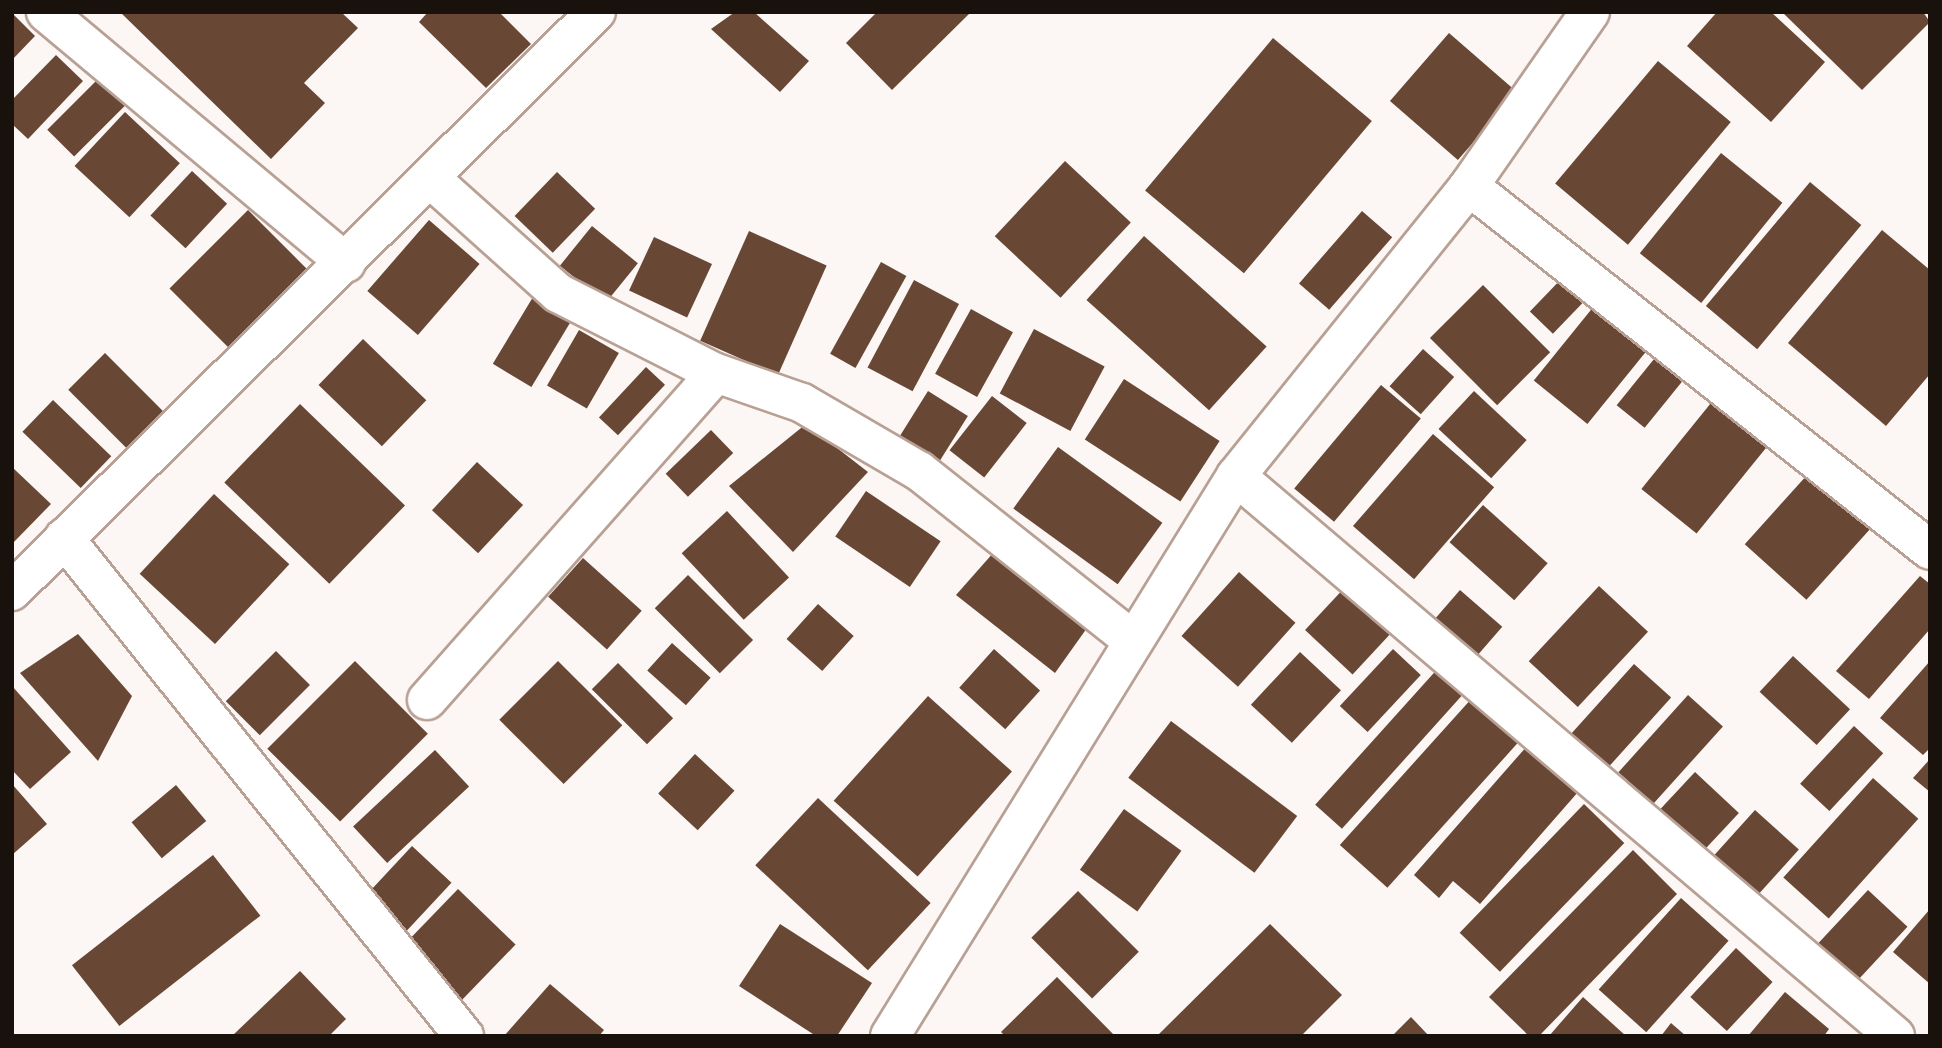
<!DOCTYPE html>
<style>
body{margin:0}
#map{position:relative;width:1942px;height:1048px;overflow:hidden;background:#fcf7f4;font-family:Montserrat,sans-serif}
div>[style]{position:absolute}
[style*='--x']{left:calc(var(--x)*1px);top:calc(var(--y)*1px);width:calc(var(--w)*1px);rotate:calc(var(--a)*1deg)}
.building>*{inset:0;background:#684735;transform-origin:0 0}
.roads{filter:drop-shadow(2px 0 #b8a094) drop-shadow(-2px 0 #b8a094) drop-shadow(0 2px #b8a094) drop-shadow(0 -2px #b8a094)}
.minor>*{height:38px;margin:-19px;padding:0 19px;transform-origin:19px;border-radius:19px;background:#fff}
span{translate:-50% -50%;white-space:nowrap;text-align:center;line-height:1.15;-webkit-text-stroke:7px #fff;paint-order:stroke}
.frame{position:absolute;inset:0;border:14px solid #19110c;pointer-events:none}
</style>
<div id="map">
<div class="building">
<i style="clip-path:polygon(120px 12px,341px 12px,358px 28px,304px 83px,325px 103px,271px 159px)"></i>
<i style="clip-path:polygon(428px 12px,499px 12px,531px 44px,486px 88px,419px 22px)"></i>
<i style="clip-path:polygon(735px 12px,754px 12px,809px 61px,780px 92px,711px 29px)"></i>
<i style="clip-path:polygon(877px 12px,971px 12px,892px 90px,846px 43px)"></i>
<i style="clip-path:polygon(1717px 12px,1771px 12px,1825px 62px,1771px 122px,1687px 46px)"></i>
<i style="clip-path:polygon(1782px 12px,1923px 12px,1930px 22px,1862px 90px)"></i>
<i style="clip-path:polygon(12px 13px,35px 36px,12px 60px)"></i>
<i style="left:1449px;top:33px;width:90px;height:90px;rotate:41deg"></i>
<i style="left:1273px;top:38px;width:129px;height:199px;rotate:40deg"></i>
<i style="clip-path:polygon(56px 55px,83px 81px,28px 139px,12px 124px,12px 100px)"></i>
<i style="left:1658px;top:61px;width:95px;height:160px;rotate:40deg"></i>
<i style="left:101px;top:76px;width:38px;height:76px;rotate:45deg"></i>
<i style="left:125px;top:112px;width:75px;height:74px;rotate:43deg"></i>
<i style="left:1721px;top:153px;width:79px;height:129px;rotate:39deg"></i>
<i style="left:1065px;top:161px;width:90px;height:103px;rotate:43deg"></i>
<i style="left:192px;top:171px;width:48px;height:61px;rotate:43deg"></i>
<i style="left:557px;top:172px;width:53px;height:61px;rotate:44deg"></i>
<i style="left:1810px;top:182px;width:67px;height:162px;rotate:40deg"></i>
<i style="left:248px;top:210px;width:90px;height:111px;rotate:45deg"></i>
<i style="left:1362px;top:211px;width:40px;height:96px;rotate:41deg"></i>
<i style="left:429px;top:220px;width:67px;height:94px;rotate:41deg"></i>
<i style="left:592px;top:226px;width:59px;height:51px;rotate:39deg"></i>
<i style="clip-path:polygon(1882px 230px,1930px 270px,1930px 374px,1886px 426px,1788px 343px)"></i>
<i style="left:749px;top:231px;width:85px;height:120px;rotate:24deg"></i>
<i style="left:1144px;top:236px;width:165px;height:86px;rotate:42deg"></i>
<i style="left:654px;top:237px;width:64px;height:59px;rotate:25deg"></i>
<i style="left:881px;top:262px;width:29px;height:105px;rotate:29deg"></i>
<i style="left:1566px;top:274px;width:32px;height:52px;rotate:44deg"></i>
<i style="left:914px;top:280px;width:51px;height:99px;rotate:28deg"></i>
<i style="left:1483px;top:285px;width:95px;height:75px;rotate:45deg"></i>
<i style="left:1603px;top:295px;width:69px;height:110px;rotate:39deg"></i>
<i style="left:533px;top:297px;width:45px;height:78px;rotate:31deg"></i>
<i style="left:971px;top:309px;width:48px;height:74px;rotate:29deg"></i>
<i style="left:1034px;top:329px;width:80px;height:73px;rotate:28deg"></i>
<i style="left:579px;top:330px;width:46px;height:64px;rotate:30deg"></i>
<i style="left:363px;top:339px;width:88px;height:64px;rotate:44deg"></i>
<i style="left:1667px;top:343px;width:36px;height:80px;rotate:39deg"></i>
<i style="left:1423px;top:349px;width:42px;height:50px;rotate:42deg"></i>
<i style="left:105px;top:353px;width:84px;height:52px;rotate:45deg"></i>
<i style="left:646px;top:367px;width:26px;height:69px;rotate:43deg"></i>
<i style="left:1124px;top:379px;width:114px;height:72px;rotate:33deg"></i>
<i style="left:1381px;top:385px;width:52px;height:135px;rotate:40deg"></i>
<i style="left:928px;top:391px;width:47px;height:54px;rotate:32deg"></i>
<i style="left:1474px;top:391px;width:72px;height:52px;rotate:43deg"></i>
<i style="left:992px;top:396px;width:44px;height:69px;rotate:38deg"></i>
<i style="left:1715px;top:398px;width:71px;height:117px;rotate:39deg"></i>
<i style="left:53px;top:400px;width:81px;height:44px;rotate:44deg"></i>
<i style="left:300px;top:404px;width:146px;height:109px;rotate:44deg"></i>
<i style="clip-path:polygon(806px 424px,868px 472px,793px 552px,729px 486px)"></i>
<i style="left:711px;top:430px;width:32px;height:63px;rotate:46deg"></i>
<i style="left:1433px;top:434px;width:81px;height:122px;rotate:41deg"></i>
<i style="left:1058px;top:447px;width:129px;height:76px;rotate:36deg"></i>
<i style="left:477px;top:462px;width:63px;height:66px;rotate:43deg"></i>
<i style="left:1817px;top:464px;width:83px;height:108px;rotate:42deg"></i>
<i style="clip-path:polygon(12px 467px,51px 504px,12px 544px)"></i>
<i style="left:866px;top:491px;width:90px;height:55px;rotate:34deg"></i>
<i style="left:214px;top:494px;width:103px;height:109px;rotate:43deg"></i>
<i style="left:1483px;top:505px;width:87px;height:50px;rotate:42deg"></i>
<i style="left:727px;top:511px;width:91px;height:62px;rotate:47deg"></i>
<i style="clip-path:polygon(994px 552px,1092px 621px,1055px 673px,956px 595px)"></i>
<i style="left:583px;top:558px;width:79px;height:52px;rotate:42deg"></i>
<i style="left:1239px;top:572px;width:76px;height:86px;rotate:42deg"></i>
<i style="left:688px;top:575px;width:92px;height:47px;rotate:45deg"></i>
<i style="clip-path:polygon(1920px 576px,1930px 584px,1930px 629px,1869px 699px,1836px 671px)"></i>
<i style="left:1348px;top:584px;width:65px;height:63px;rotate:43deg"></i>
<i style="left:1599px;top:586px;width:67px;height:103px;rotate:43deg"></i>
<i style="left:1460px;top:590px;width:56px;height:39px;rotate:41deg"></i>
<i style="left:818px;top:604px;width:48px;height:47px;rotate:42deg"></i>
<i style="clip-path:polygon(78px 634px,132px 696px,98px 761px,20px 673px)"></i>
<i style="left:672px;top:643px;width:52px;height:37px;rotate:42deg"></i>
<i style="left:994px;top:649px;width:62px;height:52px;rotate:42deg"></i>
<i style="left:1393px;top:649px;width:38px;height:78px;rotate:43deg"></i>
<i style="left:276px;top:651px;width:48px;height:71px;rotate:45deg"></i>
<i style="left:1300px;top:652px;width:56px;height:72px;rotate:43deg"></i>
<i style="left:1793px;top:656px;width:78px;height:49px;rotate:43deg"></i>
<i style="left:355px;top:661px;width:103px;height:124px;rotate:45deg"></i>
<i style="left:558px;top:661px;width:91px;height:83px;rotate:45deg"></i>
<i style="clip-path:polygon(1930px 661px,1930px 748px,1923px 755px,1880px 718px)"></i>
<i style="left:618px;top:663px;width:78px;height:37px;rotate:45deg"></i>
<i style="left:1634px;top:664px;width:50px;height:104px;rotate:42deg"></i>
<i style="left:1441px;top:665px;width:36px;height:188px;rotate:42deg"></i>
<i style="clip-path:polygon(12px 686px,71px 752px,30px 789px,12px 770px)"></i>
<i style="left:1688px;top:695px;width:47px;height:104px;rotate:42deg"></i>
<i style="left:928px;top:696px;width:113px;height:141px;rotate:42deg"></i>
<i style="left:1473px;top:697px;width:64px;height:199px;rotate:42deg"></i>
<i style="left:1171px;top:721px;width:158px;height:71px;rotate:37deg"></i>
<i style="left:1854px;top:726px;width:40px;height:79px;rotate:43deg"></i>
<i style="clip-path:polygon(1534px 738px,1585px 784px,1480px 904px,1453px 881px,1439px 898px,1414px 875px)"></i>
<i style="left:435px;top:750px;width:50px;height:112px;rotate:47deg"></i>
<i style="left:695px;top:754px;width:54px;height:54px;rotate:43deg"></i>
<i style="clip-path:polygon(1930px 759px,1930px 792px,1913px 778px)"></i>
<i style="left:1695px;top:772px;width:60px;height:62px;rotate:43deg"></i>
<i style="left:1873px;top:778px;width:61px;height:134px;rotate:42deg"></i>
<i style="clip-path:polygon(12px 784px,47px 824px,12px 855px)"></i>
<i style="left:176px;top:785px;width:47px;height:58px;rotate:50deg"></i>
<i style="left:818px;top:798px;width:154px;height:92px;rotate:43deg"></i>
<i style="left:1584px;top:804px;width:56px;height:179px;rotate:44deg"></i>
<i style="left:1124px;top:809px;width:71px;height:75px;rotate:36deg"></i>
<i style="left:1755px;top:810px;width:59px;height:62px;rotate:42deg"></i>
<i style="left:412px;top:846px;width:54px;height:69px;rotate:43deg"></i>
<i style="clip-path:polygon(1633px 850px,1677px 894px,1539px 1036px,1529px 1036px,1489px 997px)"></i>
<i style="left:213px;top:855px;width:77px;height:179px;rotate:52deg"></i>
<i style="left:458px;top:889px;width:80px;height:80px;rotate:44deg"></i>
<i style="left:1868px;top:890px;width:54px;height:76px;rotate:43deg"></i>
<i style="left:1078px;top:891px;width:86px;height:66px;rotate:45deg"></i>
<i style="left:1681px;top:898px;width:64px;height:123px;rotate:42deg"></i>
<i style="clip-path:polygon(1930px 909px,1930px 984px,1893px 952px)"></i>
<i style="clip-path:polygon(780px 924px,872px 983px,837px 1036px,816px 1036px,739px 986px)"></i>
<i style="clip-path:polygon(1270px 924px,1342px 995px,1301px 1036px,1157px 1036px)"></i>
<i style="left:1736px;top:948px;width:50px;height:67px;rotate:43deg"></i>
<i style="clip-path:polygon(300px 971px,346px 1019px,329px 1036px,232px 1036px)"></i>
<i style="clip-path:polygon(1057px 977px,1115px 1036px,1005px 1036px,1001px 1032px)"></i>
<i style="clip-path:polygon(550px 984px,604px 1030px,599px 1036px,504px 1036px)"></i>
<i style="clip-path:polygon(1785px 992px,1829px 1029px,1824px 1036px,1748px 1036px)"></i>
<i style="clip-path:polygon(1583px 997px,1626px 1036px,1549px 1036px)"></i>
<i style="clip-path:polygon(1411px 1017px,1429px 1036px,1392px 1036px)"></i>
<i style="clip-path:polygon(1671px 1023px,1686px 1036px,1661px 1036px)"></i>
</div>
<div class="roads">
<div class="minor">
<i style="--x:46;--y:12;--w:391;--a:39.9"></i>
<i style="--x:430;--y:178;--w:172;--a:41.9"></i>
<i style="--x:558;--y:293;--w:177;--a:26.9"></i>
<i style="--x:716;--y:373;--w:91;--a:19.2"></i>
<i style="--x:802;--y:403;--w:135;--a:30.2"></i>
<i style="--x:919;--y:471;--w:272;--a:38.4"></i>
<i style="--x:1469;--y:186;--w:587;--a:38.29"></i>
<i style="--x:1236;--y:476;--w:865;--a:40.36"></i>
<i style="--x:64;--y:538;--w:639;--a:51.23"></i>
<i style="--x:12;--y:591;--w:822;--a:-44.75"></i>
<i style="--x:427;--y:700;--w:436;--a:-48.5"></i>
<i style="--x:890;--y:1036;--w:658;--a:-58.29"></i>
<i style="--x:1236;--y:476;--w:372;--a:-51.2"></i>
<i style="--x:1469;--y:186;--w:212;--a:-55.2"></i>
</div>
</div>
<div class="frame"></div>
</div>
